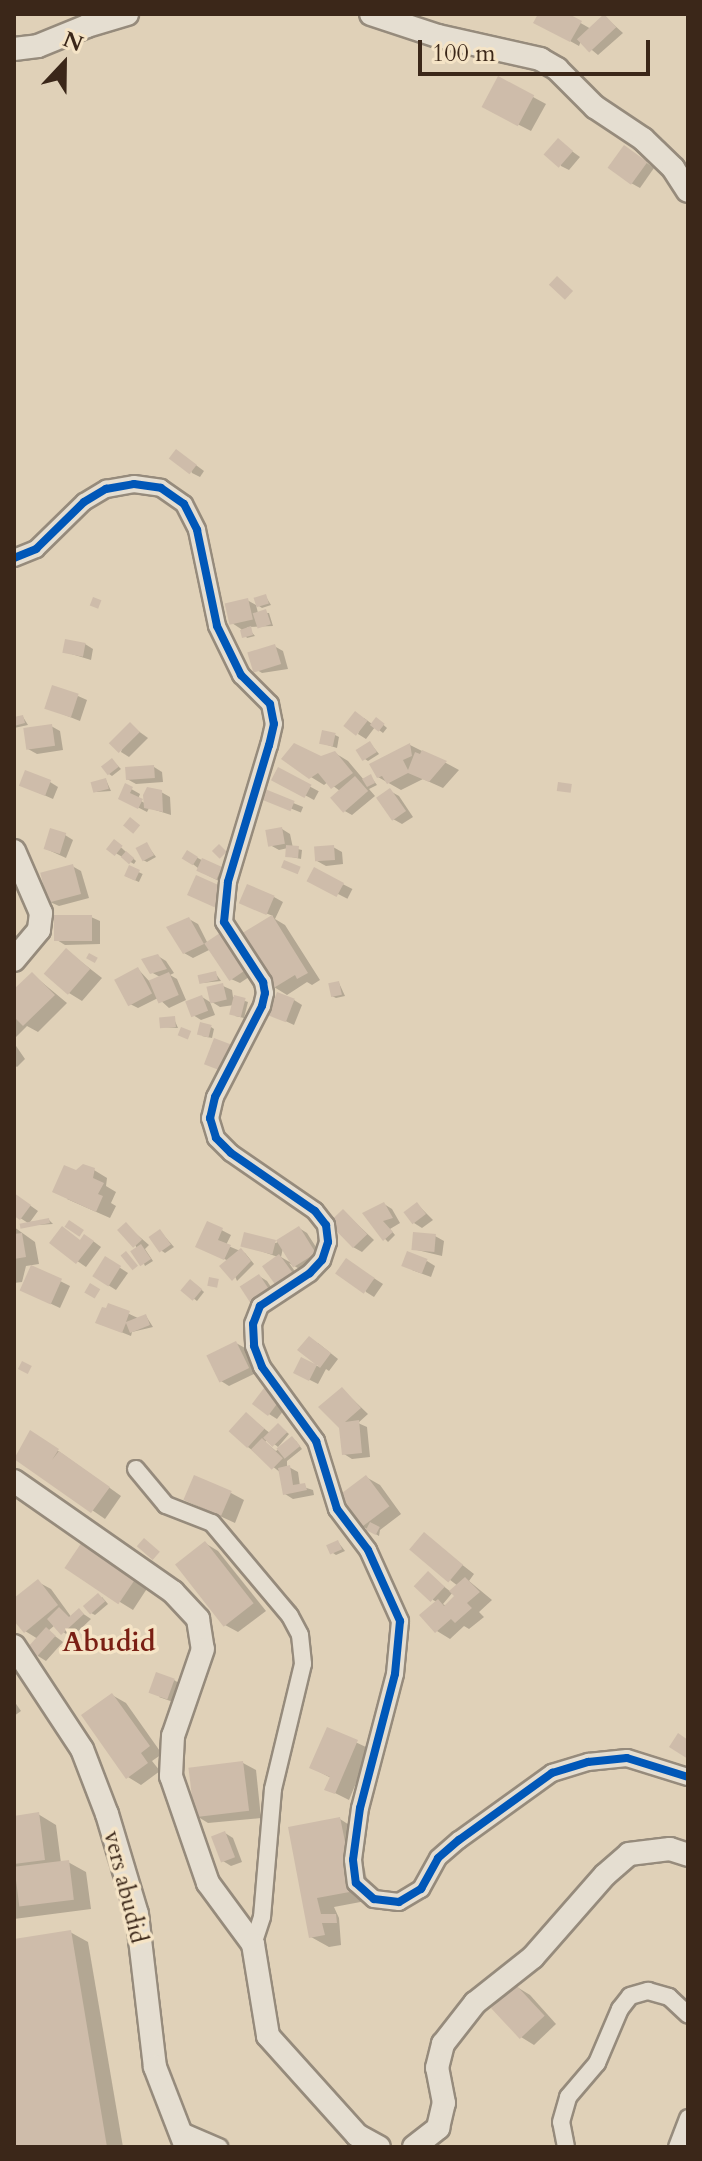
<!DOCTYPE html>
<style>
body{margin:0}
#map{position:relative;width:702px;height:2161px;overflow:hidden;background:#e0d1b8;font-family:Cardo,serif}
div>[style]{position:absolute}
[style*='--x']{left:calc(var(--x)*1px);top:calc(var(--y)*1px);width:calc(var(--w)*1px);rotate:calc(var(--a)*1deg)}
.shadow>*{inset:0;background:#0003;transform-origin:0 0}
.building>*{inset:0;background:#cebcaa;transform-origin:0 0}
.roads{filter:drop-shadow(2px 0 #968b7c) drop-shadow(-2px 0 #968b7c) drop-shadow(0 2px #968b7c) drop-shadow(0 -2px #968b7c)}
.street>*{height:16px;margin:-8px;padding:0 8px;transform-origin:8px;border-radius:8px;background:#e5ded1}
.secondary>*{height:22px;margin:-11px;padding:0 11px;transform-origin:11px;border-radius:11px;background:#e5ded1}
.cycleway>*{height:8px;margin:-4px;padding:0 4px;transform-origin:4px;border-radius:4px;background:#0057b8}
span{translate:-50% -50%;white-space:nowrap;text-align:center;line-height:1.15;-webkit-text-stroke:7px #f5e4c6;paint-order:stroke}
.street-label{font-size:24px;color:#3b2719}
.quarter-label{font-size:28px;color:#7a1f14;font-weight:700}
.frame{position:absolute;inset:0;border:16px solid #3b2719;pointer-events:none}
.north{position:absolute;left:24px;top:24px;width:80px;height:80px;-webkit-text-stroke:6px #f5e4c6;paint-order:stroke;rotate:22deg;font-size:22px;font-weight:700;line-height:32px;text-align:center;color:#3b2719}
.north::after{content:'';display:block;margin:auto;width:28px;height:36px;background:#3b2719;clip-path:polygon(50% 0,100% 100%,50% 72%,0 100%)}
.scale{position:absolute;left:418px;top:40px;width:232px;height:36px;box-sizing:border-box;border:4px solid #3b2719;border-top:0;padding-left:10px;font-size:24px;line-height:28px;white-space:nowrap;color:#3b2719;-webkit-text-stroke:6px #f5e4c6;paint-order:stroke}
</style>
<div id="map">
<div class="shadow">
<i style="clip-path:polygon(540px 14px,565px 14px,591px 29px,604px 16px,623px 33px,598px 55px,581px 41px,579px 46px,536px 22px)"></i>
<i style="clip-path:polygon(533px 97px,546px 104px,531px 131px,498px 114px)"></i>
<i style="clip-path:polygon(558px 141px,580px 157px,569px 170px,561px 166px)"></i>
<i style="clip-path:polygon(633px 153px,654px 168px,640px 188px,631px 183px)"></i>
<i style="clip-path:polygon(185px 457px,204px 471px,200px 477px,192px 473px)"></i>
<i style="clip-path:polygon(266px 597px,271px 605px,262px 608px,259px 606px)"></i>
<i style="clip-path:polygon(247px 600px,256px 605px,258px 613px,269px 613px,273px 626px,247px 627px,255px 636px,247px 638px,241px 629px,232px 623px)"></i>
<i style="clip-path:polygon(85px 644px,93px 649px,91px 660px,65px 652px)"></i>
<i style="clip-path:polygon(274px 646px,283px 651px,288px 669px,262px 673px,254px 668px)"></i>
<i style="clip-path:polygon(78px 696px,87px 700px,80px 721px,47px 708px)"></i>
<i style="clip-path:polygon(23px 717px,28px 725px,14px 728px,14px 719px)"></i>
<i style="clip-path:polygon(364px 718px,372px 724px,379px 721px,387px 728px,383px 733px,375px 727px,366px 739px,358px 734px)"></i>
<i style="clip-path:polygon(130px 725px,148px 738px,129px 757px,121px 752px)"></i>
<i style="clip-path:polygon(51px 726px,60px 731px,63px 750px,37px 754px,28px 749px)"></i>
<i style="clip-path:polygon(335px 735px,339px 737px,337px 748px,321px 743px)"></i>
<i style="clip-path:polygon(370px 743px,379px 754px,368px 761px,365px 759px)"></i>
<i style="clip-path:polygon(410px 745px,446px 763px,459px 770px,443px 788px,423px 779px,401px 790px,378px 777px)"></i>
<i style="clip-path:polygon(335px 753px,348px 761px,364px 780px,371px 777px,377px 785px,369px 789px,375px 796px,352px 815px,343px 810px,340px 791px,328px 782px,324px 785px,311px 777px,320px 758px)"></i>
<i style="clip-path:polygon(112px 760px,121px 769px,112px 776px,109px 774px)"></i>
<i style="clip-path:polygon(154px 767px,162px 772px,163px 782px,136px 784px,127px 779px)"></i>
<i style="left:279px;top:770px;width:45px;height:10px;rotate:28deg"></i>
<i style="clip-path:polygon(106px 780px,111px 791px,96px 792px)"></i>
<i style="clip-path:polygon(50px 782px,58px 787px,53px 799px,21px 785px)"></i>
<i style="clip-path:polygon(126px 786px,140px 794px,138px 799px,146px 804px,161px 792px,170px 797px,171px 815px,149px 808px,147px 812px,120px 798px)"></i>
<i style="clip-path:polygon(390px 791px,399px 796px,413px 817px,402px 824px,393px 819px)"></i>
<i style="left:266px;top:792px;width:40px;height:6px;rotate:22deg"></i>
<i style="clip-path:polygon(282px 829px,290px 834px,293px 848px,302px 850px,301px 859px,287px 856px,288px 848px,279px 850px,270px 845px)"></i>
<i style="clip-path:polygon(65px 835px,73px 840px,66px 858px,44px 848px)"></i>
<i style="clip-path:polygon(114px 841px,136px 861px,134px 864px,109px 849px)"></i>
<i style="clip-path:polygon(147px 845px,156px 857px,147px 862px,143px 860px)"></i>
<i style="clip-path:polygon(333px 847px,342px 852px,343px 864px,326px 866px,317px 861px)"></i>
<i style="clip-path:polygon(188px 853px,229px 874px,225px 884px,207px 875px,185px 858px)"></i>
<i style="clip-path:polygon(72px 866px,81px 871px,89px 898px,59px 906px,50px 902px)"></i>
<i style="left:130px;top:868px;width:14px;height:9px;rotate:25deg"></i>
<i style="left:315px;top:870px;width:42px;height:11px;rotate:27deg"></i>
<i style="clip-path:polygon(274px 897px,283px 902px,275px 919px,285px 925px,320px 980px,312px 985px,307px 982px,287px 995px,274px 987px,273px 916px,250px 907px)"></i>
<i style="clip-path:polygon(91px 917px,100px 921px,100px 944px,65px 945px,57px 940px)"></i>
<i style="clip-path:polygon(189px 919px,198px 924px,208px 944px,220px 935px,229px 940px,252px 975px,240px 983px,231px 979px,211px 949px,193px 958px,184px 953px)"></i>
<i style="clip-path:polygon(66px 950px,102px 978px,82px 1001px,69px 993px)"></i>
<i style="clip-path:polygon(158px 956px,166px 961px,174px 973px,170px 975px,177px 979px,186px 1000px,169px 1008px,158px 998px,138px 1008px,130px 1004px,138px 969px,150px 982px,160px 977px,151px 972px)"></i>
<i style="clip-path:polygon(32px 974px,67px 1003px,38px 1032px,27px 1026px,14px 1039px,14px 992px)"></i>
<i style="clip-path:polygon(216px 974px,221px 981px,202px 983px)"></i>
<i style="clip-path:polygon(339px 983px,345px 996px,336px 998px,332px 996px)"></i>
<i style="clip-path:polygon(223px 986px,232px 990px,233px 997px,248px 1002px,244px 1018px,235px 1016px,234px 1005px,220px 1007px,212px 1002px)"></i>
<i style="clip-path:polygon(202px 997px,210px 1002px,215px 1015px,201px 1020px,193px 1015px)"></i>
<i style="clip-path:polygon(294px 1000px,302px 1005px,294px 1025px,279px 1018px)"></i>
<i style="clip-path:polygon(174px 1019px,178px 1028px,162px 1027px)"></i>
<i style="clip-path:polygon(211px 1027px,214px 1029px,212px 1038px,202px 1036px)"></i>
<i style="clip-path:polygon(14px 1043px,25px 1059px,17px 1067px,14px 1065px)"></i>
<i style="clip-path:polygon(94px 1170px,107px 1178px,106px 1186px,116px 1192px,111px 1203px,116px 1206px,110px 1218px,67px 1199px,77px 1173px)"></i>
<i style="clip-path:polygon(14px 1194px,38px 1211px,30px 1222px,49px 1220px,53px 1224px,22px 1226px,28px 1223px,14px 1214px)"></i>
<i style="clip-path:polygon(384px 1204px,392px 1209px,400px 1223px,390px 1229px,395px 1235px,388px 1242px,375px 1228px)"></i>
<i style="clip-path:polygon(417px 1204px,433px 1220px,422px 1228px,414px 1223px)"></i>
<i style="clip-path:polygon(343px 1211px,374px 1240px,362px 1252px,353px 1247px)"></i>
<i style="clip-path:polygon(208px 1223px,231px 1235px,226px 1245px,245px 1253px,254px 1264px,237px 1281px,229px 1261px,206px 1251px)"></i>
<i style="clip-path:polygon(126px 1225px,149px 1245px,145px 1249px,153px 1261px,145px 1266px)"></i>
<i style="clip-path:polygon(14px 1227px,35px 1242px,39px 1264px,26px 1266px,22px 1282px,14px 1283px)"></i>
<i style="clip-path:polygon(evenodd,299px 1228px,307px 1233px,323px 1258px,303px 1271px,289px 1263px,304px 1284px,264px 1267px,278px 1257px,243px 1245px,276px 1243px,299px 1228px,283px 1248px,293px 1264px,281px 1257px,283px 1248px)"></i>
<i style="clip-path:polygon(160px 1231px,174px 1247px,165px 1253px,162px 1251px)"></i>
<i style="clip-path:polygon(435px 1236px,444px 1241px,442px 1256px,413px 1249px)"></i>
<i style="clip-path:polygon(93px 1241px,101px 1247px,86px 1267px,51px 1243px)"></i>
<i style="clip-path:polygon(105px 1258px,128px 1273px,116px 1290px,108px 1285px)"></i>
<i style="clip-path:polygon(427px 1261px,435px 1266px,431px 1277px,412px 1270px)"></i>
<i style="clip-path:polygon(355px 1266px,383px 1284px,374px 1297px,366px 1292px)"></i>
<i style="clip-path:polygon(32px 1267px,70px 1286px,60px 1308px,30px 1294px)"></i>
<i style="clip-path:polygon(259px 1276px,267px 1281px,277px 1296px,260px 1308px,252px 1303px)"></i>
<i style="clip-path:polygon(194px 1283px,204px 1292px,197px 1301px,183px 1290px)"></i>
<i style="clip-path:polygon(110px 1305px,140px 1319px,146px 1316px,153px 1327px,132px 1332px,131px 1336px,106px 1326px)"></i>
<i style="clip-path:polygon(236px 1343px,245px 1348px,256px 1373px,229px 1386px,221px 1381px)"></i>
<i style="clip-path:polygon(318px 1343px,338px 1359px,329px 1371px,326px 1369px,318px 1384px,304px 1377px,302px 1360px,320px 1367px)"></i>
<i style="clip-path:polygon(342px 1389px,368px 1414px,358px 1423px,367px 1427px,370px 1457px,352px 1459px,344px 1454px)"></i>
<i style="clip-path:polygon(265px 1390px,287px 1406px,277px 1419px,269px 1414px)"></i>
<i style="clip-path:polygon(246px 1414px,271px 1434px,282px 1428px,289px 1434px,278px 1447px,268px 1439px,265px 1442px,276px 1451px,292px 1439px,296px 1441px,302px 1449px,287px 1461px,287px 1466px,298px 1472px,300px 1486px,313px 1490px,314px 1495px,293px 1499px,285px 1494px,281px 1473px,248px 1447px)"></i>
<i style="clip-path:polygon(43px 1440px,121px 1496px,105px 1519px,15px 1457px)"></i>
<i style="clip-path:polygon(366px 1477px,380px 1485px,401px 1514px,380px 1530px,379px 1536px,362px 1526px)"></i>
<i style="clip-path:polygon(231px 1493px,244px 1500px,235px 1523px,185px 1500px)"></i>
<i style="clip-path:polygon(evenodd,424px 1535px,474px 1574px,469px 1581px,492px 1600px,479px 1612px,484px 1617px,469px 1629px,464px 1626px,450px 1639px,437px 1631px,437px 1602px,433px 1600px,428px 1574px,451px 1592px,458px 1586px,411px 1550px,424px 1535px,453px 1592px,457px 1596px,446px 1606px,443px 1604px,453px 1592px)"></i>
<i style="clip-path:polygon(85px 1542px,150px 1584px,133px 1610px,120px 1602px)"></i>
<i style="clip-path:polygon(338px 1542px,345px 1551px,336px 1555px,333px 1553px)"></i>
<i style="clip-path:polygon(205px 1543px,218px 1551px,266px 1611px,238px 1632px,225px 1625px)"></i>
<i style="clip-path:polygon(38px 1582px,51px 1589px,72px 1618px,79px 1611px,91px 1619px,71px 1638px,55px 1625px,48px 1631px,63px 1642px,46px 1661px,38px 1656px,38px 1639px,25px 1631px,14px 1618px,14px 1600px)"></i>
<i style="clip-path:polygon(102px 1597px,108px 1604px,95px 1615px,91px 1613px)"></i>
<i style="clip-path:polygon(288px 1597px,297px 1607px,293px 1609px,284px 1600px)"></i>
<i style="clip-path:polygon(174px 1680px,182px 1685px,176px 1703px,159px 1697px)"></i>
<i style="clip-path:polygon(112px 1695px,126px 1703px,162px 1754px,152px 1761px,160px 1771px,141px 1785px,128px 1777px)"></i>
<i style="clip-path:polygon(14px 1701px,21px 1711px,14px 1716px)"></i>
<i style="clip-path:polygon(328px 1729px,370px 1749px,349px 1800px,327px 1789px,331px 1778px,312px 1768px)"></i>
<i style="clip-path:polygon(243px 1763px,256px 1770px,261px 1818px,208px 1823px,195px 1815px)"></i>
<i style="clip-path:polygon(38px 1814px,56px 1825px,61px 1863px,68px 1862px,86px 1872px,91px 1909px,14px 1919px,14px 1818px)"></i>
<i style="clip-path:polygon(340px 1819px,357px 1830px,371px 1900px,334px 1907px,339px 1918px,341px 1945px,329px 1947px,311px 1937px,290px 1829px)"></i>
<i style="clip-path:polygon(225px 1833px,233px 1838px,242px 1862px,231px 1866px,223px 1861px)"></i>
<i style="clip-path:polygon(70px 1932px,88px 1942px,123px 2147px,14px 2147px,14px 1941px)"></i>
<i style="clip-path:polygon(517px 1987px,530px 1995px,556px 2024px,534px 2045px,521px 2037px)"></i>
</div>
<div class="building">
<i style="clip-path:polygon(538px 14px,569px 14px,582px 21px,570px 42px,533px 23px)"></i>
<i style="left:604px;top:14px;width:18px;height:37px;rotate:47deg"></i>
<i style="left:498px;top:76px;width:41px;height:35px;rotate:28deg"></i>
<i style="left:558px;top:138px;width:20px;height:22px;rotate:41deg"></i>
<i style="left:624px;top:145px;width:29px;height:28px;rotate:36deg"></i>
<i style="left:557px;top:276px;width:22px;height:12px;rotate:43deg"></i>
<i style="left:176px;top:449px;width:26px;height:12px;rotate:37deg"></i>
<i style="left:266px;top:594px;width:10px;height:13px;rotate:73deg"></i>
<i style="left:93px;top:597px;width:9px;height:9px;rotate:21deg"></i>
<i style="left:248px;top:598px;width:22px;height:24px;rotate:77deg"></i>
<i style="left:266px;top:609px;width:16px;height:14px;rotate:72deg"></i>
<i style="clip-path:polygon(251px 626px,253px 635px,242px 638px,240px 630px)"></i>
<i style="left:65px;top:639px;width:21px;height:14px;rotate:11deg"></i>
<i style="left:275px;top:644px;width:21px;height:29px;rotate:73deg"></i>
<i style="left:52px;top:685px;width:28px;height:25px;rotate:18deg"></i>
<i style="left:355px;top:711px;width:16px;height:19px;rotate:38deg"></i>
<i style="clip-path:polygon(23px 715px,25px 723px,14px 726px,14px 717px)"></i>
<i style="left:376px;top:717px;width:11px;height:10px;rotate:38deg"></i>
<i style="left:130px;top:722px;width:14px;height:30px;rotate:45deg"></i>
<i style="left:52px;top:724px;width:22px;height:29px;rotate:82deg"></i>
<i style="left:322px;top:730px;width:14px;height:14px;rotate:12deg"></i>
<i style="left:370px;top:741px;width:13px;height:17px;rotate:58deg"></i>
<i style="clip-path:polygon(294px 743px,321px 756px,335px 751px,353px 773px,331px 789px,318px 773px,309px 779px,281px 759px)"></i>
<i style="clip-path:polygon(410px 743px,412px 756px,403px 760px,408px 770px,415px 752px,420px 754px,422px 750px,447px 761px,429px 782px,408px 773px,387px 784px,382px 776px,377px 778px,369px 764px)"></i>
<i style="left:112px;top:758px;width:11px;height:14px;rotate:52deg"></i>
<i style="left:154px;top:765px;width:13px;height:29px;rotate:86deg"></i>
<i style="left:278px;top:767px;width:38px;height:15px;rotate:28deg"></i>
<i style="left:25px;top:770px;width:28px;height:17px;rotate:21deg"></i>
<i style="clip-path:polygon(371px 774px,375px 783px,367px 787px,362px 779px)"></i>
<i style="left:355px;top:776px;width:20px;height:33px;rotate:49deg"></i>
<i style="left:106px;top:778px;width:11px;height:16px;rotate:75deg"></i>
<i style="left:558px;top:782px;width:14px;height:9px;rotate:8deg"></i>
<i style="clip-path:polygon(125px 783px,133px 787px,130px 793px,143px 799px,138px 809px,118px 799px)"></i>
<i style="clip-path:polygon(147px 787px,162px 790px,163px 812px,144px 808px,143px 795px)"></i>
<i style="left:390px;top:788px;width:28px;height:17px;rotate:55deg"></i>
<i style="left:265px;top:789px;width:32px;height:11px;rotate:22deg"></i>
<i style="left:130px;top:817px;width:13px;height:11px;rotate:39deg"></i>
<i style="left:282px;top:827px;width:17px;height:17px;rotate:80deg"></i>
<i style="left:50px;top:828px;width:17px;height:22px;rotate:17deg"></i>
<i style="left:114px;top:839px;width:11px;height:13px;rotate:38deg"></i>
<i style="left:147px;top:842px;width:15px;height:13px;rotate:62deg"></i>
<i style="left:219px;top:844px;width:11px;height:10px;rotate:45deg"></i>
<i style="left:286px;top:845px;width:13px;height:12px;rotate:4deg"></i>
<i style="left:334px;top:845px;width:15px;height:20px;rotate:86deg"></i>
<i style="left:187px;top:850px;width:13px;height:10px;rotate:32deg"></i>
<i style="left:126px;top:851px;width:11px;height:8px;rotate:41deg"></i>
<i style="left:202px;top:858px;width:22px;height:14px;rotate:24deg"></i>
<i style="left:284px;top:860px;width:18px;height:8px;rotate:22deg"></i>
<i style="left:73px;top:864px;width:31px;height:34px;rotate:75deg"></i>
<i style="left:129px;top:865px;width:12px;height:12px;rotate:24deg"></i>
<i style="left:314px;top:867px;width:34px;height:16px;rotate:28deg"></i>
<i style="left:196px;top:875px;width:30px;height:22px;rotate:24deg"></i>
<i style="left:247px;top:884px;width:30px;height:21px;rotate:23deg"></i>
<i style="left:54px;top:915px;width:38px;height:26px"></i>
<i style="clip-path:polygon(272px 915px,308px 973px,297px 979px,295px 975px,272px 989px,239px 935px)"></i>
<i style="clip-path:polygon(189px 917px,204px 944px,183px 954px,166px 927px)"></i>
<i style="left:220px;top:933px;width:45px;height:19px;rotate:56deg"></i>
<i style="left:66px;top:948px;width:32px;height:34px;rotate:41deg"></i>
<i style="left:89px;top:953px;width:10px;height:6px;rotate:29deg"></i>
<i style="clip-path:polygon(158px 954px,167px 969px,150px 974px,141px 959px)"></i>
<i style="left:138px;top:967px;width:30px;height:27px;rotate:62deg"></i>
<i style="left:216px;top:971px;width:9px;height:19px;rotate:77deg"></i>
<i style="clip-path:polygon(32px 972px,55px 995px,23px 1026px,14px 1017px,14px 989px)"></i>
<i style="left:169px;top:972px;width:25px;height:22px;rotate:67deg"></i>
<i style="left:339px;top:981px;width:14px;height:11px;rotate:78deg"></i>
<i style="left:223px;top:983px;width:17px;height:17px;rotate:77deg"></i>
<i style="left:277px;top:992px;width:19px;height:25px;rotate:21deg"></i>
<i style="left:202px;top:995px;width:17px;height:18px;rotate:69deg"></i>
<i style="left:234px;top:995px;width:12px;height:20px;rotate:14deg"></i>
<i style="left:175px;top:1016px;width:11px;height:16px;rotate:85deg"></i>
<i style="left:200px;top:1022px;width:12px;height:13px;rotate:14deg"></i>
<i style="left:181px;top:1027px;width:11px;height:9px;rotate:22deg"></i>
<i style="left:214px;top:1038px;width:19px;height:28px;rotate:21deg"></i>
<i style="clip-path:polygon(83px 1164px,95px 1168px,93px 1178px,104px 1183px,98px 1194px,103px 1196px,96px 1212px,52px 1192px,64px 1165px,76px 1170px)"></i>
<i style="clip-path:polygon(14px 1193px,31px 1205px,20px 1220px,14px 1216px)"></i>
<i style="clip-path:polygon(384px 1202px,393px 1218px,383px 1221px,393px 1232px,383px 1241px,362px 1213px)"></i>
<i style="left:417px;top:1202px;width:15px;height:17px;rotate:53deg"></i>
<i style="left:343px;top:1209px;width:35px;height:20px;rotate:46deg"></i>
<i style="left:49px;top:1218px;width:5px;height:30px;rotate:79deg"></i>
<i style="left:69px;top:1220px;width:18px;height:8px;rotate:34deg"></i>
<i style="clip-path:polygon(207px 1221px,223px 1228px,218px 1240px,231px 1245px,224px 1260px,195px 1247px)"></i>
<i style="left:126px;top:1222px;width:24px;height:12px;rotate:48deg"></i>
<i style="clip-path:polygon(62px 1226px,80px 1240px,84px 1234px,94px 1241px,76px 1264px,49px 1243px)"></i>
<i style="left:299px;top:1226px;width:32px;height:27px;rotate:58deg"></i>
<i style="left:160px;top:1229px;width:19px;height:14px;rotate:55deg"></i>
<i style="left:244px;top:1232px;width:33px;height:15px;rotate:14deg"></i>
<i style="left:413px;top:1232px;width:23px;height:18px;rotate:5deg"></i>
<i style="clip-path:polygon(22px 1233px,26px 1257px,14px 1259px,14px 1234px)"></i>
<i style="left:141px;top:1244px;width:18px;height:13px;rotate:56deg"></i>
<i style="clip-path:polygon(241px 1248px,251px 1261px,232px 1281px,219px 1266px)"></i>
<i style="left:126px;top:1251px;width:19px;height:7px;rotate:51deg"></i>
<i style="left:407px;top:1251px;width:22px;height:16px;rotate:21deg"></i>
<i style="left:279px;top:1254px;width:31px;height:21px;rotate:54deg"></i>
<i style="left:105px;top:1256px;width:19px;height:24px;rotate:32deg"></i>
<i style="left:346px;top:1258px;width:35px;height:19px;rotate:35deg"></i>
<i style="left:31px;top:1265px;width:34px;height:28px;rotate:24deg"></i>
<i style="left:259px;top:1274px;width:20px;height:23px;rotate:57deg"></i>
<i style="left:209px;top:1277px;width:10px;height:9px;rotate:11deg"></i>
<i style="left:190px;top:1279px;width:16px;height:15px;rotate:40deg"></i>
<i style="left:90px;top:1283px;width:12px;height:11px;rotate:31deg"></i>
<i style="clip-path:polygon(108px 1303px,130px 1311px,126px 1322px,146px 1314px,150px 1325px,130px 1333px,126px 1323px,122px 1333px,95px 1323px,102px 1307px,106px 1308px)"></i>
<i style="clip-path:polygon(309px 1336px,331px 1353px,320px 1368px,317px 1365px,309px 1381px,293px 1373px,301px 1357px,315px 1364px,297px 1350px)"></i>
<i style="left:236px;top:1341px;width:30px;height:33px;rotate:64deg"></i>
<i style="left:22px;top:1361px;width:11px;height:9px;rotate:27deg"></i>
<i style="clip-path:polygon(342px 1387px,361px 1408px,345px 1422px,359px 1420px,362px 1453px,342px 1455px,339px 1428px,318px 1407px)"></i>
<i style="left:264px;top:1388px;width:20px;height:20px;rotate:37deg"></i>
<i style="left:246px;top:1412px;width:25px;height:26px;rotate:42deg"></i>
<i style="left:278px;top:1423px;width:13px;height:21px;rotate:45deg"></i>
<i style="clip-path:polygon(30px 1430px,59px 1449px,52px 1460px,59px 1451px,110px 1487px,91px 1513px,14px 1459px)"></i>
<i style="left:292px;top:1436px;width:13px;height:20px;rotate:51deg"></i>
<i style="left:262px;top:1438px;width:29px;height:16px;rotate:44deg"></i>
<i style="clip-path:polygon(290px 1465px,293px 1485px,305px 1483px,307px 1490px,283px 1495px,278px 1468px)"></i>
<i style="left:194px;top:1475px;width:41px;height:27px;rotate:23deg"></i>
<i style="left:366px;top:1475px;width:39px;height:35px;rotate:53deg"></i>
<i style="left:370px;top:1522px;width:11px;height:9px;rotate:27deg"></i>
<i style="left:424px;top:1532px;width:51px;height:23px;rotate:40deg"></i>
<i style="left:144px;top:1538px;width:21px;height:11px;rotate:41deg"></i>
<i style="left:84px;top:1539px;width:65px;height:35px;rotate:34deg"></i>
<i style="left:338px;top:1540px;width:10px;height:13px;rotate:66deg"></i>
<i style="left:205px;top:1541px;width:79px;height:38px;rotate:52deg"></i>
<i style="left:428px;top:1571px;width:23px;height:21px;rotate:43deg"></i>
<i style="clip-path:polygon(465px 1577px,480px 1592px,467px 1603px,472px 1608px,455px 1623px,451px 1619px,435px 1633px,419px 1615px,438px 1599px,444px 1606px,454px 1596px,449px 1591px)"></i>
<i style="clip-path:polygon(38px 1579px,58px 1605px,24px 1633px,14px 1621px,14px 1598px)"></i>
<i style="left:98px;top:1593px;width:11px;height:20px;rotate:49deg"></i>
<i style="clip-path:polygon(59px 1607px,69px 1617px,79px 1608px,84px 1614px,61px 1635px,47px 1619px)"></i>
<i style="left:46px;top:1627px;width:13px;height:29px;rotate:42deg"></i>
<i style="left:156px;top:1672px;width:20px;height:22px;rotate:20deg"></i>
<i style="clip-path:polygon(112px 1693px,150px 1746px,141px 1753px,148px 1763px,126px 1779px,81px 1715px)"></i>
<i style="clip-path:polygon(327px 1727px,358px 1740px,335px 1794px,324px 1790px,330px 1777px,309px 1768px)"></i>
<i style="clip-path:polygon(678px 1733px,688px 1740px,688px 1759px,669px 1747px)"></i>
<i style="left:243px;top:1761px;width:50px;height:55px;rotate:83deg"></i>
<i style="clip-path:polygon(39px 1812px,45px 1860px,14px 1864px,14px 1816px)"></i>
<i style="clip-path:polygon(340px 1817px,355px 1891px,317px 1898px,321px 1914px,336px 1914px,337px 1923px,322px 1923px,325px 1935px,309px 1938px,288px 1827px)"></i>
<i style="left:225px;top:1831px;width:28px;height:15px;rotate:69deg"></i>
<i style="left:69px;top:1860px;width:40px;height:55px;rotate:83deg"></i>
<i style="clip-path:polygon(71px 1930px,107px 2147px,14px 2147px,14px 1939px)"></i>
<i style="left:516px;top:1985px;width:42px;height:34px;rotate:47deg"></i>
</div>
<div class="roads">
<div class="street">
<i style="--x:14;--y:558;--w:24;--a:-22"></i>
<i style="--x:36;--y:549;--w:67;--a:-44.4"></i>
<i style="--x:84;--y:502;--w:26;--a:-31"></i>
<i style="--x:106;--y:489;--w:28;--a:-10"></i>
<i style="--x:134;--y:484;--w:27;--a:8"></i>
<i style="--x:161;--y:488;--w:28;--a:35"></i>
<i style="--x:184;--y:504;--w:29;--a:63"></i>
<i style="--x:197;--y:530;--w:98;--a:78.2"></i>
<i style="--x:217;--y:626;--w:55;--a:63.9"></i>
<i style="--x:241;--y:675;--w:41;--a:45"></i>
<i style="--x:270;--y:704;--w:20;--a:79"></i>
<i style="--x:274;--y:724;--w:22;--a:103"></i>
<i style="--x:269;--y:745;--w:143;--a:106.7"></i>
<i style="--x:228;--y:882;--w:40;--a:95.7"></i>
<i style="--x:224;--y:922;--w:72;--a:57"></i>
<i style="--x:263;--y:982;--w:11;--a:80"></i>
<i style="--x:265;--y:993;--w:13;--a:103"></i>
<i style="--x:262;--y:1006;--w:102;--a:117.3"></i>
<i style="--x:215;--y:1097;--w:22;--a:103"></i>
<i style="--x:210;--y:1118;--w:21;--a:73"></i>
<i style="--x:216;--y:1138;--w:21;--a:45"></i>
<i style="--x:231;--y:1153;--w:102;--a:34.6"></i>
<i style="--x:315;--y:1211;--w:18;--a:52"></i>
<i style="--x:326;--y:1225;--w:17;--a:83"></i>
<i style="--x:328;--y:1242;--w:19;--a:108"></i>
<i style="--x:322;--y:1260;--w:18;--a:133"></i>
<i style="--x:310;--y:1273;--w:60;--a:146.6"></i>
<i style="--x:260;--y:1306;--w:19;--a:111"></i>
<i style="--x:253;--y:1324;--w:22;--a:87"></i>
<i style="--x:254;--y:1346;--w:22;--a:69"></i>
<i style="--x:262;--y:1367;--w:92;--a:53.9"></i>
<i style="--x:316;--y:1441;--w:71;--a:72.8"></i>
<i style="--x:337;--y:1509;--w:51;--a:52.9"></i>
<i style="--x:368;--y:1550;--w:78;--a:65.7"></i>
<i style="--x:400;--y:1621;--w:53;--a:95.4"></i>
<i style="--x:395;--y:1674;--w:138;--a:104.6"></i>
<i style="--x:360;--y:1808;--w:52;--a:97.7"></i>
<i style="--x:353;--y:1860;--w:23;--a:83"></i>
<i style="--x:356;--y:1883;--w:24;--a:42"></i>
<i style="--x:374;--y:1899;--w:25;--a:7"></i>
<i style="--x:399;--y:1902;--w:26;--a:-31"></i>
<i style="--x:421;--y:1889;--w:35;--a:-61"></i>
<i style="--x:438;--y:1858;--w:28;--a:-41"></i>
<i style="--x:459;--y:1840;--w:115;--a:-35.8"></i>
<i style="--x:552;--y:1773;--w:38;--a:-17"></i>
<i style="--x:588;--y:1762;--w:39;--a:-6"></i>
<i style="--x:627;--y:1758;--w:64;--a:17.3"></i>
<i style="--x:136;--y:1469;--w:47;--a:50.2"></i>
<i style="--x:166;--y:1505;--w:49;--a:21.4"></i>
<i style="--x:212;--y:1523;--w:121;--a:50"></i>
<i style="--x:290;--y:1616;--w:21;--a:62"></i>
<i style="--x:300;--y:1635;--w:29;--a:84"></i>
<i style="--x:303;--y:1664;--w:129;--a:103.5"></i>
<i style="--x:273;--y:1789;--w:128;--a:94.9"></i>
<i style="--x:262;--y:1917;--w:28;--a:108"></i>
<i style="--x:177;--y:2129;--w:46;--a:23.2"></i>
<i style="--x:566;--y:2147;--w:25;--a:-101"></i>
<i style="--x:561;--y:2122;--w:26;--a:-74"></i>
<i style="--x:568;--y:2097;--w:45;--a:-49.5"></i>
<i style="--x:597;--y:2063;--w:59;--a:-66.9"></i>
<i style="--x:620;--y:2009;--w:16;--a:-52"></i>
<i style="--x:630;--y:1996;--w:19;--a:-16"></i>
<i style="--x:648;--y:1991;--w:22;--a:16"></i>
<i style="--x:669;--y:1997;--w:26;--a:43"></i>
<i style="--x:677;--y:2147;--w:31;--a:-69"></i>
</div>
<div class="secondary">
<i style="--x:371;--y:14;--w:71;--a:18.2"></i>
<i style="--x:438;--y:36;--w:105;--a:12.7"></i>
<i style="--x:540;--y:59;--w:20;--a:30"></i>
<i style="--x:557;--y:69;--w:54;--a:45"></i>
<i style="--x:595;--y:107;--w:58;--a:33.7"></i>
<i style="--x:643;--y:139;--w:42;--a:44"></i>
<i style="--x:673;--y:168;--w:27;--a:57"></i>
<i style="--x:14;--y:49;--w:24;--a:-7"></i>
<i style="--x:38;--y:46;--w:53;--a:-22.2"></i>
<i style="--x:87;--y:26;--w:42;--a:-16.7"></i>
<i style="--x:14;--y:851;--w:68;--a:66.5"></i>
<i style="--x:41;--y:913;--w:17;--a:97"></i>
<i style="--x:39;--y:930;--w:39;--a:130"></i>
<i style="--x:14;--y:1481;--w:194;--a:34.9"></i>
<i style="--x:173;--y:1592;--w:37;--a:47"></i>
<i style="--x:198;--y:1619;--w:30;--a:81"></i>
<i style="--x:203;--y:1649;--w:92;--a:109"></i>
<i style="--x:173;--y:1736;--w:40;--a:92.9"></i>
<i style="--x:171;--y:1776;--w:113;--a:70.9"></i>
<i style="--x:208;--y:1883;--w:76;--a:53.6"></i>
<i style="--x:253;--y:1944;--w:93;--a:80.7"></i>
<i style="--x:268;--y:2036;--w:133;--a:48"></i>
<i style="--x:357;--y:2135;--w:25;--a:29"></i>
<i style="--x:14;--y:1646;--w:123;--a:56.6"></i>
<i style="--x:82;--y:1749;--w:70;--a:69"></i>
<i style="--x:107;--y:1814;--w:104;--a:73.3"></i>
<i style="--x:137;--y:1914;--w:154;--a:83.3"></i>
<i style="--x:155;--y:2067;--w:86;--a:68.8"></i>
<i style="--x:414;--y:2147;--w:31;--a:-38"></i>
<i style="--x:438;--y:2128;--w:26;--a:-77"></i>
<i style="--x:444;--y:2103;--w:36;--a:-101"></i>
<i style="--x:437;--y:2068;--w:25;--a:-76"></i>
<i style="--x:443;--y:2044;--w:52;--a:-52"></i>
<i style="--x:475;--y:2003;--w:74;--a:-38.4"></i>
<i style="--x:533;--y:1957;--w:109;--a:-48.7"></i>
<i style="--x:605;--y:1875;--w:32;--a:-41"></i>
<i style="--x:629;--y:1854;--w:41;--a:-7"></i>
<i style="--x:670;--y:1849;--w:19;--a:18"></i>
</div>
</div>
<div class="cycleway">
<i style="--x:14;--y:558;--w:24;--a:-22"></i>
<i style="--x:36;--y:549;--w:67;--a:-44.4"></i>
<i style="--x:84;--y:502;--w:26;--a:-31"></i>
<i style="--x:106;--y:489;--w:28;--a:-10"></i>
<i style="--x:134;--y:484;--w:27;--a:8"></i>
<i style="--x:161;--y:488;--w:28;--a:35"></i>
<i style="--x:184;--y:504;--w:29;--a:63"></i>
<i style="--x:197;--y:530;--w:98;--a:78.2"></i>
<i style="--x:217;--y:626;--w:55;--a:63.9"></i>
<i style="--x:241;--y:675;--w:41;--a:45"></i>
<i style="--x:270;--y:704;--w:20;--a:79"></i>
<i style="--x:274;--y:724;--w:22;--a:103"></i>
<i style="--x:269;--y:745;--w:143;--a:106.7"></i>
<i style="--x:228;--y:882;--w:40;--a:95.7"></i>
<i style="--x:224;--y:922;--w:72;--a:57"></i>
<i style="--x:263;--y:982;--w:11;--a:80"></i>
<i style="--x:265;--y:993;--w:13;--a:103"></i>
<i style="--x:262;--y:1006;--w:102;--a:117.3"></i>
<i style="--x:215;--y:1097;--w:22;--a:103"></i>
<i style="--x:210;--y:1118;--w:21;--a:73"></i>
<i style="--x:216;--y:1138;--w:21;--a:45"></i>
<i style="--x:231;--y:1153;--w:102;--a:34.6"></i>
<i style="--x:315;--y:1211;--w:18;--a:52"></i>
<i style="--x:326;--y:1225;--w:17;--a:83"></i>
<i style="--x:328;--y:1242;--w:19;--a:108"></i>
<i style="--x:322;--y:1260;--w:18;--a:133"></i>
<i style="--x:310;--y:1273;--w:60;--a:146.6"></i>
<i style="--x:260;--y:1306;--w:19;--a:111"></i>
<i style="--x:253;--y:1324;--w:22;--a:87"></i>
<i style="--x:254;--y:1346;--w:22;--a:69"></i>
<i style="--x:262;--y:1367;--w:92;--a:53.9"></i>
<i style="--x:316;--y:1441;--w:71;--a:72.8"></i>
<i style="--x:337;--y:1509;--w:51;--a:52.9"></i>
<i style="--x:368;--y:1550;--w:78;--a:65.7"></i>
<i style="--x:400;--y:1621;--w:53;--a:95.4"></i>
<i style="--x:395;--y:1674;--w:138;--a:104.6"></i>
<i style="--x:360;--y:1808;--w:52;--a:97.7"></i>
<i style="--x:353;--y:1860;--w:23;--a:83"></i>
<i style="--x:356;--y:1883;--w:24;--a:42"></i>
<i style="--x:374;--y:1899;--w:25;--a:7"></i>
<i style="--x:399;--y:1902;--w:26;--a:-31"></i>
<i style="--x:421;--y:1889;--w:35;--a:-61"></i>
<i style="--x:438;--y:1858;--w:28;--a:-41"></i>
<i style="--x:459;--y:1840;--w:115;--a:-35.8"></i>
<i style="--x:552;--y:1773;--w:38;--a:-17"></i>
<i style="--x:588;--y:1762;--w:39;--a:-6"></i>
<i style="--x:627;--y:1758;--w:64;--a:17.3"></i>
</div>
<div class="street-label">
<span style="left:125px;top:1887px;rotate:76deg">vers abudid</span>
</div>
<div class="quarter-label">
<span style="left:109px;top:1642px">Abudid</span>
</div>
<div class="frame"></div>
<div class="north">N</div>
<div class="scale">100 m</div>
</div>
